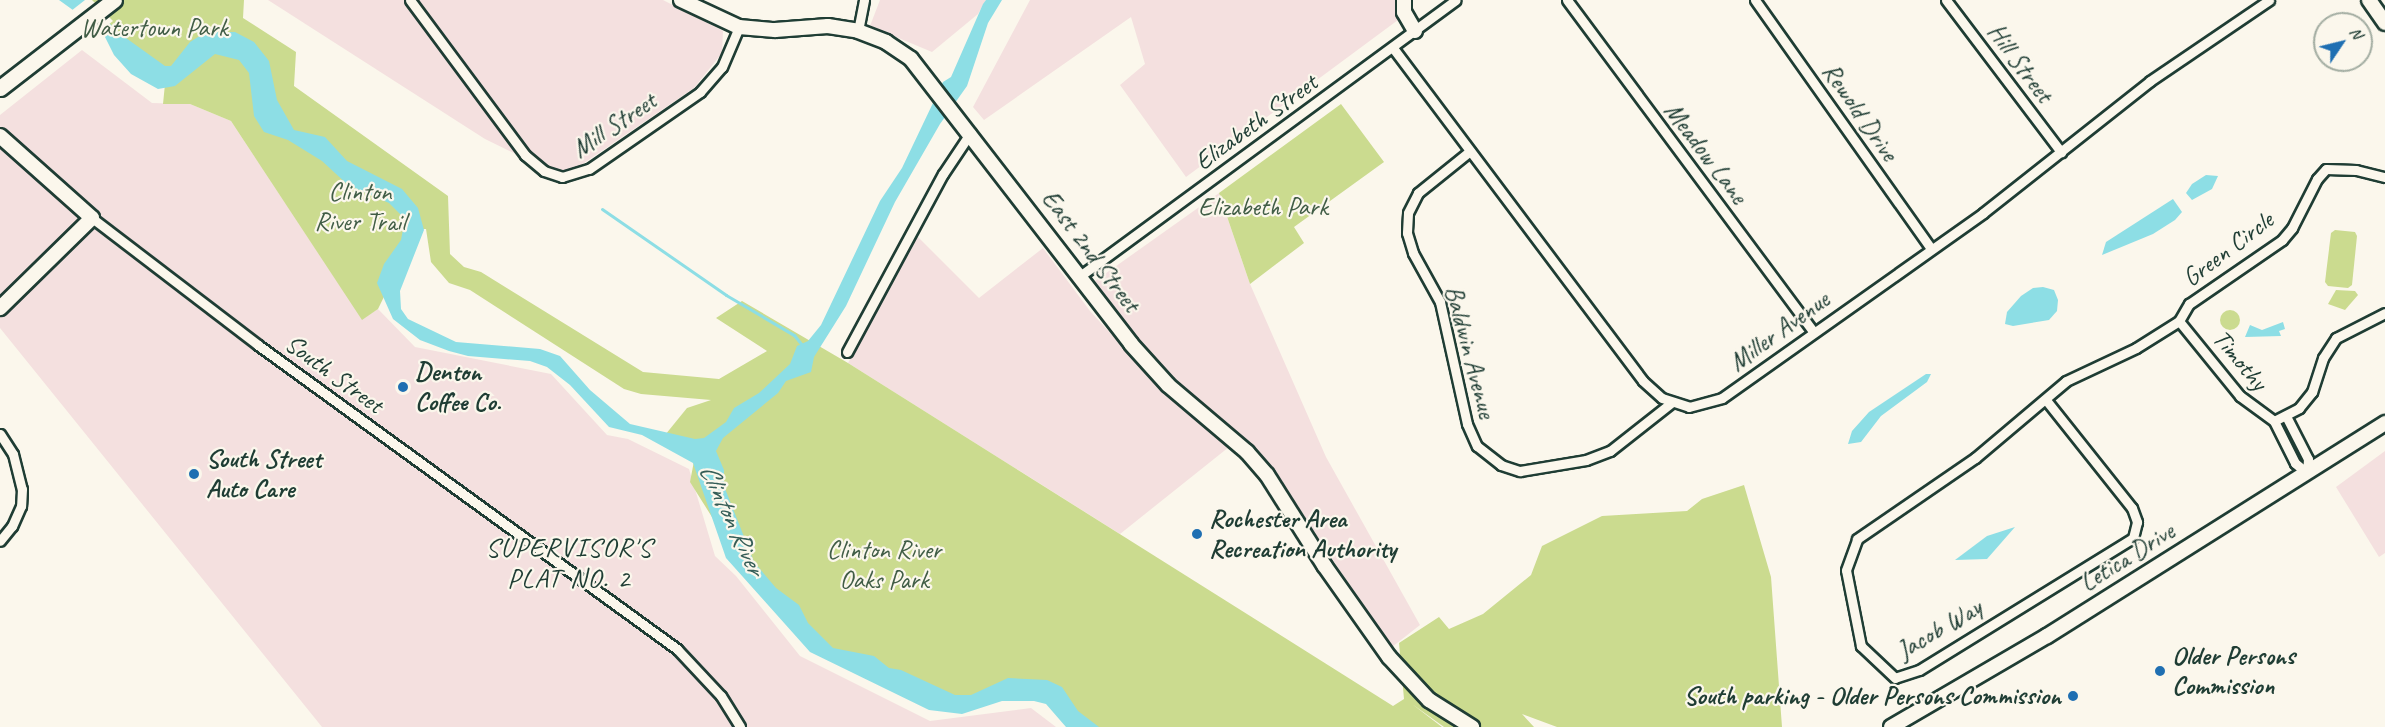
<!DOCTYPE html>
<style>
body{margin:0}
#map{position:relative;width:2385px;height:727px;overflow:hidden;background:#fbf7ec;font-family:Caveat,sans-serif}
div>[style]{position:absolute}
[style*='--x']{left:calc(var(--x)*1px);top:calc(var(--y)*1px);width:calc(var(--w)*1px);rotate:calc(var(--a)*1deg)}
.built>*{inset:0;background:#f4e0df}
.green>*{inset:0;background:#cbdb8f}
.round{border-radius:50%}
.water>*{inset:0;background:#8ddee5}
.pier>*{inset:0;background:#fbf7ec}
.stream>*{height:3px;margin:-1.5px;padding:0 1.5px;transform-origin:1.5px;border-radius:1.5px;background:#8ddee5}
.roads{filter:drop-shadow(2px 0 #1f3d34) drop-shadow(-2px 0 #1f3d34) drop-shadow(0 2px #1f3d34) drop-shadow(0 -2px #1f3d34)}
.street>*{height:9px;margin:-4.5px;padding:0 4.5px;transform-origin:4.5px;border-radius:4.5px;background:#fbf7ec}
.secondary>*{height:14px;margin:-7px;padding:0 7px;transform-origin:7px;border-radius:7px;background:#fbf7ec}
.primary>*{height:15px;margin:-7.5px;padding:0 7.5px;transform-origin:7.5px;border-radius:7.5px;background:#fbf7ec}
.dots>*{width:16px;height:16px;translate:-50% -50%;box-sizing:border-box;border:3px solid #fbf7ec;border-radius:50%}
span{translate:-50% -50%;white-space:nowrap;text-align:center;line-height:1.15;-webkit-text-stroke:4.5px #fbf7ec;paint-order:stroke}
.park-label{font-size:26px;color:#415d46}
.street-label{font-size:26px;color:#1f3d34}
.poi-label{font-size:26px;color:#1f3d34;font-weight:700}
.left{translate:0 -50%;text-align:left}
.right{translate:-100% -50%;text-align:right}
.water-label{font-size:27px;color:#355d57;font-style:italic}
.neighbourhood-label{font-size:27px;color:#1f3d34;letter-spacing:1.5px}
.north{position:absolute;left:2313px;top:12px;width:60px;height:60px;box-sizing:border-box;background:#fbf7ec;border:2px solid #a3ada2;border-radius:50%;rotate:55deg;font-size:16px;font-weight:700;line-height:24px;text-align:center;color:#1f3d34}
.north::after{content:'';display:block;margin:auto;width:21px;height:27px;background:#1f6fb2;clip-path:polygon(50% 0,100% 100%,50% 72%,0 100%)}
</style>
<div id="map">
<div class="built">
<i style="clip-path:polygon(268px 0,663px 0,723px 31px,722px 53px,694px 88px,568px 174px,534px 163px,485px 139px)"></i>
<i style="clip-path:polygon(880px 0,986px 0,978px 14px,932px 52px,870px 26px)"></i>
<i style="clip-path:polygon(1030px 0,1396px 0,1398px 20px,1186px 177px,1120px 85px,1145px 64px,1131px 17px,984px 120px,973px 107px)"></i>
<i style="clip-path:polygon(82px 50px,152px 103px,190px 104px,231px 121px,362px 319px,378px 309px,415px 347px,551px 374px,607px 435px,628px 439px,689px 469px,715px 556px,736px 576px,800px 656px,930px 721px,1031px 708px,1056px 727px,322px 727px,0 328px,0 115px)"></i>
<i style="clip-path:polygon(1219px 193px,1250px 284px,1326px 457px,1420px 625px,1392px 647px,1266px 462px,1155px 361px,1095px 281px)"></i>
<i style="clip-path:polygon(917px 236px,979px 298px,1043px 248px,1090px 311px,1164px 392px,1229px 447px,1120px 534px,848px 363px)"></i>
<i style="clip-path:polygon(2385px 451px,2385px 553px,2379px 557px,2336px 487px)"></i>
</div>
<div class="green">
<i style="clip-path:polygon(73px 0,244px 0,243px 18px,296px 52px,294px 86px,448px 196px,450px 254px,464px 267px,481px 272px,643px 372px,719px 379px,767px 351px,716px 318px,742px 301px,848px 363px,1393px 706px,1404px 699px,1399px 643px,1439px 617px,1449px 629px,1483px 614px,1531px 575px,1542px 546px,1602px 516px,1687px 511px,1702px 499px,1744px 485px,1771px 577px,1782px 727px,1557px 727px,1522px 714px,1534px 727px,1444px 727px,1412px 704px,1442px 727px,1074px 727px,1041px 699px,987px 699px,963px 707px,836px 659px,717px 525px,690px 482px,694px 461px,661px 440px,687px 408px,711px 400px,641px 394px,624px 389px,470px 290px,449px 283px,431px 262px,426px 229px,417px 229px,378px 309px,362px 320px,231px 121px,190px 104px,163px 104px,165px 84px,154px 62px)"></i>
<i style="clip-path:polygon(1341px 104px,1384px 162px,1294px 227px,1304px 243px,1250px 284px,1219px 193px)"></i>
<i style="clip-path:polygon(2335px 230px,2355px 232px,2357px 236px,2352px 285px,2348px 288px,2328px 286px,2325px 282px,2331px 233px)"></i>
<i style="clip-path:polygon(2336px 290px,2355px 291px,2358px 295px,2345px 310px,2328px 304px)"></i>
<i class="round" style="left:2220px;top:310px;width:20px;height:20px"></i>
</div>
<div class="water">
<i style="clip-path:polygon(59px 0,87px 0,119px 33px,165px 66px,171px 66px,190px 42px,206px 32px,235px 32px,254px 42px,269px 61px,277px 100px,294px 130px,325px 137px,347px 161px,402px 189px,418px 208px,424px 230px,400px 291px,401px 309px,408px 319px,456px 342px,540px 349px,560px 356px,590px 390px,630px 424px,695px 439px,704px 438px,726px 422px,734px 408px,759px 393px,790px 364px,797px 346px,808px 341px,821px 325px,880px 201px,902px 168px,943px 82px,951px 77px,983px 4px,986px 0,1002px 0,988px 23px,967px 86px,940px 124px,895px 202px,846px 306px,814px 357px,811px 372px,786px 381px,778px 393px,723px 438px,716px 451px,724px 470px,724px 486px,754px 562px,776px 588px,799px 605px,808px 623px,833px 648px,874px 656px,889px 668px,901px 670px,955px 695px,971px 695px,1008px 678px,1047px 680px,1062px 687px,1078px 711px,1099px 727px,1066px 727px,1046px 704px,1034px 701px,1002px 701px,962px 714px,929px 710px,810px 652px,726px 558px,693px 463px,642px 435px,609px 427px,570px 385px,547px 367px,530px 361px,468px 356px,449px 351px,420px 340px,393px 319px,377px 283px,384px 264px,401px 240px,405px 219px,389px 203px,348px 185px,322px 161px,288px 140px,264px 132px,254px 116px,249px 73px,239px 60px,215px 54px,175px 86px,158px 89px,131px 74px,114px 55px,102px 31px)"></i>
<i style="clip-path:polygon(2206px 175px,2218px 176px,2212px 189px,2192px 200px,2186px 193px,2192px 184px)"></i>
<i style="clip-path:polygon(2173px 199px,2182px 212px,2175px 220px,2153px 234px,2102px 255px,2106px 242px)"></i>
<i style="clip-path:polygon(2043px 287px,2054px 290px,2058px 300px,2057px 311px,2049px 320px,2013px 326px,2005px 324px,2007px 312px,2021px 296px,2033px 288px)"></i>
<i style="clip-path:polygon(2283px 322px,2285px 329px,2279px 331px,2281px 336px,2245px 337px,2250px 325px,2262px 330px)"></i>
<i style="clip-path:polygon(1926px 374px,1931px 374px,1927px 382px,1881px 416px,1861px 442px,1848px 444px,1852px 431px,1869px 412px)"></i>
<i style="clip-path:polygon(2015px 527px,1987px 559px,1955px 560px,1987px 536px)"></i>
</div>
<div class="pier">
<i style="clip-path:polygon(85px 0,92px 0,113px 21px,99px 32px,71px 11px)"></i>
</div>
<div class="stream">
<i style="--x:602;--y:209;--w:151;--a:34.7"></i>
<i style="--x:726;--y:295;--w:79;--a:30.5"></i>
<i style="--x:794;--y:335;--w:13;--a:51"></i>
</div>
<div class="roads">
<div class="street">
<i style="--x:410;--y:0;--w:193;--a:53.4"></i>
<i style="--x:525;--y:155;--w:25;--a:40"></i>
<i style="--x:544;--y:171;--w:19;--a:18"></i>
<i style="--x:562;--y:177;--w:28;--a:-17"></i>
<i style="--x:589;--y:169;--w:135;--a:-34.7"></i>
<i style="--x:700;--y:92;--w:33;--a:-49"></i>
<i style="--x:722;--y:67;--w:43;--a:-67"></i>
<i style="--x:1567;--y:0;--w:412;--a:53.4"></i>
<i style="--x:1755;--y:0;--w:305;--a:54.7"></i>
<i style="--x:1946;--y:0;--w:191;--a:52.9"></i>
<i style="--x:858;--y:31;--w:32;--a:-79"></i>
<i style="--x:1393;--y:48;--w:416;--a:53.1"></i>
<i style="--x:1643;--y:381;--w:25;--a:42"></i>
<i style="--x:1662;--y:398;--w:28;--a:18"></i>
<i style="--x:1689;--y:407;--w:34;--a:-15"></i>
<i style="--x:1722;--y:398;--w:320;--a:-35.3"></i>
<i style="--x:1983;--y:213;--w:213;--a:-38.3"></i>
<i style="--x:2150;--y:81;--w:144;--a:-34.2"></i>
<i style="--x:1470;--y:151;--w:67;--a:141.1"></i>
<i style="--x:1418;--y:193;--w:22;--a:117"></i>
<i style="--x:1408;--y:213;--w:20;--a:93"></i>
<i style="--x:1407;--y:233;--w:21;--a:73"></i>
<i style="--x:1413;--y:253;--w:56;--a:61.1"></i>
<i style="--x:1440;--y:302;--w:125;--a:77.5"></i>
<i style="--x:1467;--y:424;--w:24;--a:66"></i>
<i style="--x:1477;--y:446;--w:31;--a:38"></i>
<i style="--x:1501;--y:465;--w:20;--a:18"></i>
<i style="--x:1520;--y:471;--w:67;--a:-9.5"></i>
<i style="--x:1586;--y:460;--w:26;--a:-21"></i>
<i style="--x:1610;--y:451;--w:78;--a:-38.2"></i>
<i style="--x:92;--y:218;--w:209;--a:37.4"></i>
<i style="--x:258;--y:345;--w:518;--a:35.96"></i>
<i style="--x:677;--y:649;--w:64;--a:46.9"></i>
<i style="--x:721;--y:696;--w:36;--a:58"></i>
<i style="--x:1080;--y:276;--w:466;--a:-36.3"></i>
<i style="--x:2179;--y:321;--w:97;--a:50.9"></i>
<i style="--x:2240;--y:396;--w:42;--a:36.3"></i>
<i style="--x:2274;--y:421;--w:28;--a:-27"></i>
<i style="--x:2299;--y:408;--w:21;--a:-51"></i>
<i style="--x:2312;--y:392;--w:36;--a:-72"></i>
<i style="--x:2323;--y:358;--w:24;--a:-57"></i>
<i style="--x:2336;--y:338;--w:55;--a:-27"></i>
<i style="--x:847;--y:352;--w:202;--a:-61.7"></i>
<i style="--x:943;--y:174;--w:50;--a:-56.3"></i>
<i style="--x:2046;--y:400;--w:138;--a:51.5"></i>
<i style="--x:2132;--y:508;--w:15;--a:70"></i>
<i style="--x:2137;--y:522;--w:16;--a:104"></i>
<i style="--x:2133;--y:538;--w:251;--a:148.3"></i>
<i style="--x:1919;--y:670;--w:25;--a:162"></i>
<i style="--x:1895;--y:678;--w:47;--a:-136.7"></i>
<i style="--x:1861;--y:646;--w:77;--a:-101.2"></i>
<i style="--x:1846;--y:570;--w:33;--a:-70"></i>
<i style="--x:1857;--y:539;--w:143;--a:-34.5"></i>
<i style="--x:1975;--y:458;--w:119;--a:-40.2"></i>
<i style="--x:2066;--y:381;--w:77;--a:-25.2"></i>
<i style="--x:2136;--y:348;--w:51;--a:-32.1"></i>
<i style="--x:2179;--y:321;--w:20;--a:-60"></i>
<i style="--x:2189;--y:304;--w:113;--a:-34.5"></i>
<i style="--x:2282;--y:240;--w:16;--a:-50"></i>
<i style="--x:2292;--y:228;--w:55;--a:-63"></i>
<i style="--x:2317;--y:179;--w:13;--a:-48"></i>
<i style="--x:2326;--y:169;--w:30;--a:2"></i>
<i style="--x:2356;--y:170;--w:30;--a:14"></i>
<i style="--x:2286;--y:416;--w:48;--a:62.9"></i>
<i style="--x:2308;--y:459;--w:14;--a:94"></i>
<i style="--x:2274;--y:421;--w:47;--a:63.4"></i>
<i style="--x:2295;--y:463;--w:16;--a:40"></i>
<i style="--x:0;--y:434;--w:24;--a:57"></i>
<i style="--x:13;--y:454;--w:36;--a:76"></i>
<i style="--x:22;--y:489;--w:17;--a:93"></i>
<i style="--x:21;--y:506;--w:22;--a:114"></i>
<i style="--x:12;--y:526;--w:19;--a:129"></i>
</div>
<div class="secondary">
<i style="--x:681;--y:0;--w:64;--a:25"></i>
<i style="--x:739;--y:27;--w:36;--a:5"></i>
<i style="--x:775;--y:30;--w:53;--a:-4.3"></i>
<i style="--x:828;--y:26;--w:30;--a:9"></i>
<i style="--x:858;--y:31;--w:30;--a:21"></i>
<i style="--x:886;--y:42;--w:30;--a:34"></i>
<i style="--x:911;--y:59;--w:360;--a:52.3"></i>
<i style="--x:1131;--y:344;--w:55;--a:47.9"></i>
<i style="--x:1168;--y:385;--w:104;--a:40.3"></i>
<i style="--x:1247;--y:452;--w:30;--a:49"></i>
<i style="--x:1267;--y:475;--w:107;--a:57.7"></i>
<i style="--x:1324;--y:565;--w:113;--a:54.8"></i>
<i style="--x:1389;--y:657;--w:59;--a:47.1"></i>
<i style="--x:1429;--y:700;--w:51;--a:32.1"></i>
<i style="--x:1404;--y:0;--w:12;--a:90"></i>
<i style="--x:1404;--y:12;--w:22;--a:60"></i>
<i style="--x:2369;--y:0;--w:28;--a:55"></i>
<i style="--x:0;--y:136;--w:123;--a:41.7"></i>
<i style="--x:92;--y:218;--w:129;--a:135.6"></i>
<i style="--x:1891;--y:727;--w:181;--a:-30.3"></i>
<i style="--x:2047;--y:636;--w:400;--a:-32.2"></i>
</div>
<div class="primary">
<i style="--x:0;--y:88;--w:144;--a:-37.7"></i>
</div>
</div>
<div class="dots">
<i style="left:403px;top:387px;background:#1f6fb2"></i>
<i style="left:194px;top:474px;background:#1f6fb2"></i>
<i style="left:1197px;top:534px;background:#1f6fb2"></i>
<i style="left:2160px;top:671px;background:#1f6fb2"></i>
<i style="left:2073px;top:696px;background:#1f6fb2"></i>
</div>
<div class="park-label">
<span style="left:154px;top:28px">Watertown Park</span>
<span style="left:360px;top:207px">Clinton<br>River Trail</span>
<span style="left:1263px;top:207px">Elizabeth Park</span>
<span style="left:884px;top:565px">Clinton River<br>Oaks Park</span>
</div>
<div class="street-label">
<span style="left:2020px;top:63px;rotate:53deg">Hill Street</span>
<span style="left:1860px;top:112px;rotate:55deg">Rewold Drive</span>
<span style="left:1256px;top:122px;rotate:-36deg">Elizabeth Street</span>
<span style="left:614px;top:125px;rotate:-34deg">Mill Street</span>
<span style="left:1706px;top:153px;rotate:53deg">Meadow Lane</span>
<span style="left:2228px;top:249px;rotate:-37deg">Green Circle</span>
<span style="left:1091px;top:251px;rotate:53deg">East 2nd Street</span>
<span style="left:1779px;top:331px;rotate:-36deg">Miller Avenue</span>
<span style="left:1470px;top:352px;rotate:75deg">Baldwin Avenue</span>
<span style="left:2240px;top:360px;rotate:50deg">Timothy</span>
<span style="left:334px;top:374px;rotate:36deg">South Street</span>
<span style="left:2127px;top:557px;rotate:-32deg">Letica Drive</span>
<span style="left:1939px;top:629px;rotate:-31deg">Jacob Way</span>
</div>
<div class="poi-label">
<span class="left" style="left:415px;top:387px">Denton<br>Coffee Co.</span>
<span class="left" style="left:206px;top:474px">South Street<br>Auto Care</span>
<span class="left" style="left:1209px;top:534px">Rochester Area<br>Recreation Authority</span>
<span class="left" style="left:2172px;top:671px">Older Persons<br>Commission</span>
<span class="right" style="left:2061px;top:696px">South parking - Older Persons Commission</span>
</div>
<div class="water-label">
<span style="left:732px;top:519px;rotate:65deg">Clinton River</span>
</div>
<div class="neighbourhood-label">
<span style="left:569px;top:563px">SUPERVISOR'S<br>PLAT NO. 2</span>
</div>
<div class="north">N</div>
</div>
